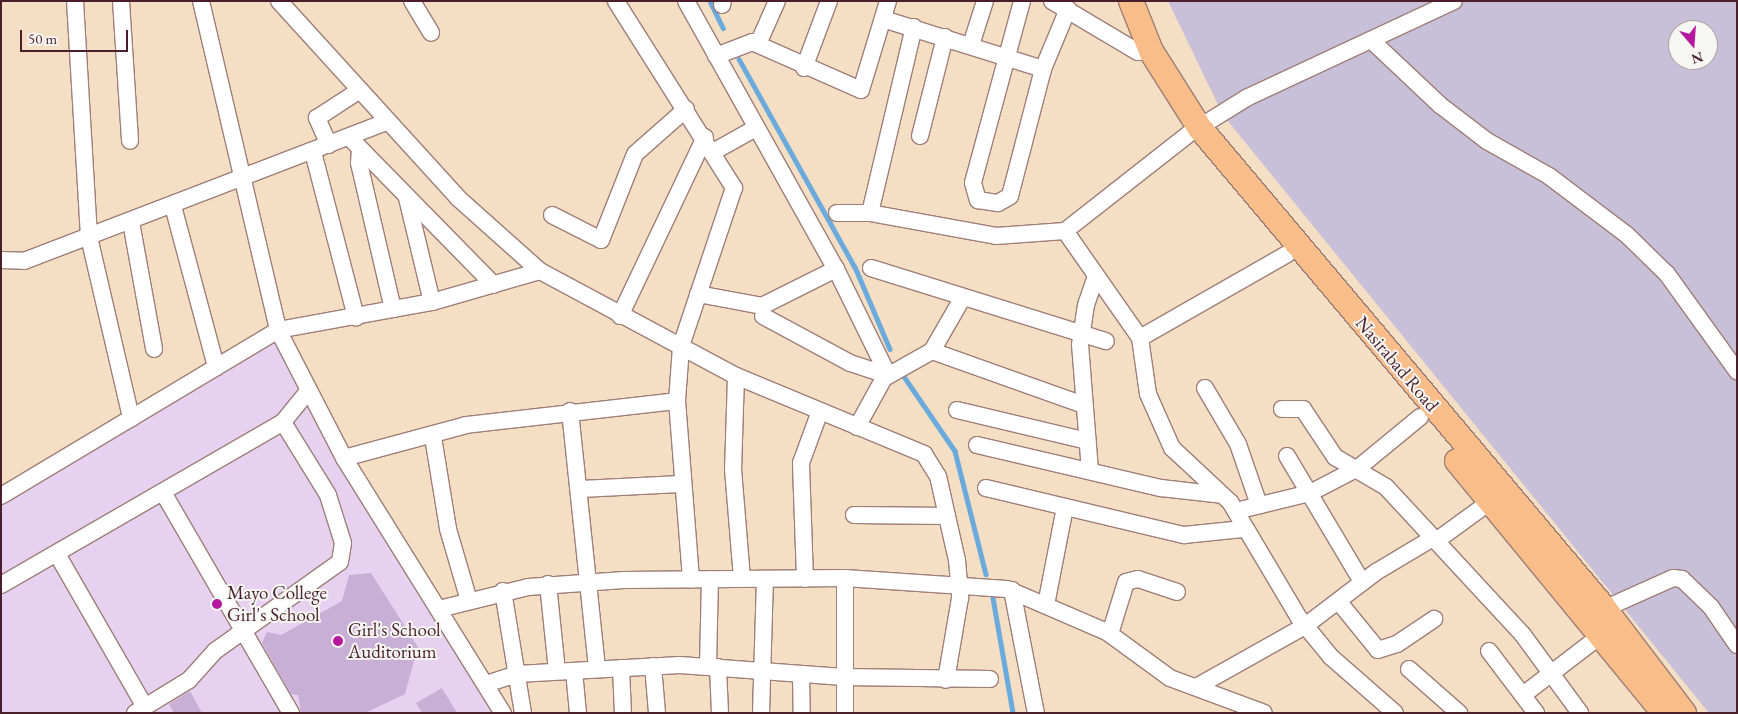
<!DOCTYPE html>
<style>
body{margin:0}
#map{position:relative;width:1738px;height:714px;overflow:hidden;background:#f4dec4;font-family:"EB Garamond",serif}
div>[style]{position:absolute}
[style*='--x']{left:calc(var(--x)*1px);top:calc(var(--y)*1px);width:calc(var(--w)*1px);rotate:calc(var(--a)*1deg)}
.built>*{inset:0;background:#e6d2f0}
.industrial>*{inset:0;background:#c8bfd8}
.stream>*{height:4.5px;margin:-2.25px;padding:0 2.25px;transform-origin:2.25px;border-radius:2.25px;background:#6aaadd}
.building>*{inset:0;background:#c9aed6}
.roads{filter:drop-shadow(1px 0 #9f7e78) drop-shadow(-1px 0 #9f7e78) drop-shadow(0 1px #9f7e78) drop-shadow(0 -1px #9f7e78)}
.minor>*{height:16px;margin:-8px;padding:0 8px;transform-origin:8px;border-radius:8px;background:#fff}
.highway>*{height:24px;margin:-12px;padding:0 12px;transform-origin:12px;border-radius:12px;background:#f8bd89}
.dots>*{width:14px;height:14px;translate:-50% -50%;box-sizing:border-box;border:2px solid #f6f6f2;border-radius:50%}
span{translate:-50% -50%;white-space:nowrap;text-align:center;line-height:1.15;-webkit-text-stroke:4px #f6f6f2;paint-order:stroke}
.street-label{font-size:19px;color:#4a1f2b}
.poi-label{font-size:19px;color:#4a1f2b}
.left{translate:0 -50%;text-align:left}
.frame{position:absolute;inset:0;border:2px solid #4a1f2b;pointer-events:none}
.north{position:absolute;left:1668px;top:20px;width:50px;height:50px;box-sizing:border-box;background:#f6f6f2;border:1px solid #b1a0a2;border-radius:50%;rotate:162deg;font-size:14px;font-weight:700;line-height:20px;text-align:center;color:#4a1f2b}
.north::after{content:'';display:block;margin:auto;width:18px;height:22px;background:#b5179e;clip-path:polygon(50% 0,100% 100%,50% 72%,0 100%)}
.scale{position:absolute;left:20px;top:30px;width:108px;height:22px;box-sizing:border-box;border:2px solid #4a1f2b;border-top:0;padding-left:6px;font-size:15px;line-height:18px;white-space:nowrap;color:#4a1f2b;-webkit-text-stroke:4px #f6f6f2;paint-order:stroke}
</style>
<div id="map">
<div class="built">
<i style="clip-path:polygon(278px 330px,500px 713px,1px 713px,1px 496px)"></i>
</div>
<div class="industrial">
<i style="clip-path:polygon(evenodd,1168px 1px,1737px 1px,1737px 713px,1709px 713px,1223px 115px,1168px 1px,1678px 30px,1708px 30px,1708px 60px,1678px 60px,1678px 30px)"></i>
</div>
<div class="stream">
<i style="--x:710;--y:1;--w:30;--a:64"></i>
<i style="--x:739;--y:59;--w:238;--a:60.9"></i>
<i style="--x:855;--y:267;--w:89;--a:66.9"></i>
<i style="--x:903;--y:375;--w:92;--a:55.6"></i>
<i style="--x:955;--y:451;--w:127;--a:75.9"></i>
<i style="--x:993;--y:598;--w:117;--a:80.1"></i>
</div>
<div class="building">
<i style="clip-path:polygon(371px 573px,418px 647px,405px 694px,365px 713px,301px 713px,298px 695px,291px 694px,262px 643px,267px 632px,281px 635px,342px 601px,349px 575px)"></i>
<i style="clip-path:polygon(442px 688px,457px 713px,422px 713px,416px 703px)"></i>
<i style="clip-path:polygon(190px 691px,202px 713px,174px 713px,169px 704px)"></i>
</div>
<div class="roads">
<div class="minor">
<i style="--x:75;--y:1;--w:236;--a:86.6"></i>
<i style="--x:89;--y:237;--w:186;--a:76.9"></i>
<i style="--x:121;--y:1;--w:140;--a:86.3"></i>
<i style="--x:201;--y:1;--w:338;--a:76.8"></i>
<i style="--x:278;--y:330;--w:144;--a:62.7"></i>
<i style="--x:344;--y:458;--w:301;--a:58.1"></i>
<i style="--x:279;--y:1;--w:266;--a:47.7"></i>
<i style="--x:458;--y:198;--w:110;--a:41.7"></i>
<i style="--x:540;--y:271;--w:222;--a:28.2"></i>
<i style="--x:736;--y:376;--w:204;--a:22.5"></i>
<i style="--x:924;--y:454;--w:26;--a:58"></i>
<i style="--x:938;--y:476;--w:86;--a:77.3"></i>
<i style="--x:957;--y:560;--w:38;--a:85"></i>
<i style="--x:960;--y:598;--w:83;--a:99.7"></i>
<i style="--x:412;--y:1;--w:37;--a:59"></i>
<i style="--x:686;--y:1;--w:307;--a:60.8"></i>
<i style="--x:836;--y:269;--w:118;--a:63.9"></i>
<i style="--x:1022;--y:1;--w:188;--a:105.1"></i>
<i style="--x:973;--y:183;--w:18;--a:74"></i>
<i style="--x:978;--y:200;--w:20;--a:9"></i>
<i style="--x:998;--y:203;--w:14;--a:-30"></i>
<i style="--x:1010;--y:196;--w:131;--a:-75.4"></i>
<i style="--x:1043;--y:69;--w:65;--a:-67.4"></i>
<i style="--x:1052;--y:1;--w:100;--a:30.7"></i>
<i style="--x:1138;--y:52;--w:13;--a:-4"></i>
<i style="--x:722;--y:5;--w:4;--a:-76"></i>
<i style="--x:883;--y:19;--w:168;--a:17.4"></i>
<i style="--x:1371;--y:40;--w:95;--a:43.3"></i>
<i style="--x:1440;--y:105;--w:59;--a:37.5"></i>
<i style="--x:1487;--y:141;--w:71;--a:29.4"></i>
<i style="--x:1549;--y:176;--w:98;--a:37.1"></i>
<i style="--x:1627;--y:235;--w:56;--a:44.3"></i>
<i style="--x:1667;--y:274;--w:120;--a:54.2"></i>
<i style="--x:758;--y:44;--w:47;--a:-66.2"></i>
<i style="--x:971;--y:45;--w:46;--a:-72.3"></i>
<i style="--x:716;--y:56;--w:39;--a:-21"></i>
<i style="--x:752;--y:42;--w:119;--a:23.8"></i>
<i style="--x:861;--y:90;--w:93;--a:-73.1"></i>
<i style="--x:804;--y:68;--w:72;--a:-69.5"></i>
<i style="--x:920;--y:136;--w:102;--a:-75.8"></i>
<i style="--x:349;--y:137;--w:207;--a:45.6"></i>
<i style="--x:329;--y:145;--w:30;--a:-114"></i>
<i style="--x:317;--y:118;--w:51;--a:-33.1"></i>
<i style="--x:360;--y:149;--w:14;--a:94"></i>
<i style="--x:359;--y:163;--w:150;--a:76.9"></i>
<i style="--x:313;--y:152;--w:171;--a:75.4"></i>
<i style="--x:713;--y:152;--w:49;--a:-29.2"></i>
<i style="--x:407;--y:198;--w:107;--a:76.5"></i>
<i style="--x:173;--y:206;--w:167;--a:75"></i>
<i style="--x:837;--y:213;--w:33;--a:0"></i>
<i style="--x:870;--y:213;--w:128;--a:10.3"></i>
<i style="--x:996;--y:236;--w:69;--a:-4.1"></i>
<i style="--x:870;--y:213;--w:191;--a:-76.7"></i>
<i style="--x:552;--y:215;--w:55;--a:27"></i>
<i style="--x:601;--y:240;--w:92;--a:-68.4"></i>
<i style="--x:635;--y:154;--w:68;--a:-41.4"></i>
<i style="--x:131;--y:222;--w:129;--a:79.7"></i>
<i style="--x:1;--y:260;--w:23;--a:2"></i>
<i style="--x:24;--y:261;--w:390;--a:-21"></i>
<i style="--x:871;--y:268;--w:246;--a:17.3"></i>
<i style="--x:698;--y:294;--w:65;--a:10.6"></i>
<i style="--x:762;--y:306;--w:83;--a:-26.6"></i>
<i style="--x:620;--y:316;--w:198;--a:-64.6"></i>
<i style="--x:763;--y:316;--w:99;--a:28.4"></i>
<i style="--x:850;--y:363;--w:40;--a:18"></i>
<i style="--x:1140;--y:338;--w:169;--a:-29.7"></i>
<i style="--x:932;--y:351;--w:161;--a:19.6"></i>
<i style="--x:736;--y:376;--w:93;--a:91.8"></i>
<i style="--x:733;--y:469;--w:109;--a:85.3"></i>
<i style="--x:1205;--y:388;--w:65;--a:59.5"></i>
<i style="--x:1238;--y:444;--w:65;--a:71"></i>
<i style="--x:677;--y:401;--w:179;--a:85.5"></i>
<i style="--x:1282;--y:409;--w:21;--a:0"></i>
<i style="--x:1303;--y:409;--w:58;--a:56.3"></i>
<i style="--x:1335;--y:457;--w:59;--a:30.5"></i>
<i style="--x:1386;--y:487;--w:74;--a:47.2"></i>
<i style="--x:1436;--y:541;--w:68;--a:-36"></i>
<i style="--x:957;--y:410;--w:134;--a:13.4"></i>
<i style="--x:570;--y:411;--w:259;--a:84"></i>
<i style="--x:857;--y:427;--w:56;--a:-61.1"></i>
<i style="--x:884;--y:378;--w:55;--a:-29.4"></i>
<i style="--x:932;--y:351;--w:62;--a:-60.1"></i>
<i style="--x:433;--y:437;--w:93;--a:80.7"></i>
<i style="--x:448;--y:529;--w:75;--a:73.7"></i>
<i style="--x:977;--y:445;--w:189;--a:13.2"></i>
<i style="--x:1161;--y:488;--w:61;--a:6.5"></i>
<i style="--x:1287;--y:456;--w:147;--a:59.2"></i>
<i style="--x:344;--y:458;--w:126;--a:-15.1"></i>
<i style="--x:466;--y:425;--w:212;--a:-6.5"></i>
<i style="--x:677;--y:401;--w:55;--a:-85.8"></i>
<i style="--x:681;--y:346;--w:167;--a:-71.5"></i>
<i style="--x:734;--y:188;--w:221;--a:-122.3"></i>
<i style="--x:1090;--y:471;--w:126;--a:-94.5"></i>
<i style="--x:1080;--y:345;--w:40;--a:-81.5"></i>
<i style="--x:1086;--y:305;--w:28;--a:-71"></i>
<i style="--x:986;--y:488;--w:204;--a:13.4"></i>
<i style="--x:1184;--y:535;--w:59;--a:-5.8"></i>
<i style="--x:579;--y:489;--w:103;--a:-2.8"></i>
<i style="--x:164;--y:494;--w:253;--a:59.9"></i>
<i style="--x:1;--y:496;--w:323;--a:-30.9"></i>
<i style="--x:278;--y:330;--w:157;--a:-10.3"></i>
<i style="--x:432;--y:302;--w:112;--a:-16"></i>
<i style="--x:1236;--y:511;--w:76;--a:-13.7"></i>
<i style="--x:1310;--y:493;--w:54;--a:-27.5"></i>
<i style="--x:1358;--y:468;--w:80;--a:-39.4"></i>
<i style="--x:854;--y:515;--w:93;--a:0.6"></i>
<i style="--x:1436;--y:541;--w:128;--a:47.2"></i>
<i style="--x:1523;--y:635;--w:97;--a:53.8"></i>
<i style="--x:57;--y:554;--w:174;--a:60.1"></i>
<i style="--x:845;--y:578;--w:135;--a:90"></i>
<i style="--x:805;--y:579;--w:116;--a:-92"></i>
<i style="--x:801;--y:463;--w:55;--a:-69.9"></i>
<i style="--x:548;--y:584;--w:87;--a:84.1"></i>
<i style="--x:1;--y:585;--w:326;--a:-30"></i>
<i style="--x:283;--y:422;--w:41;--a:-50.9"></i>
<i style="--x:1012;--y:590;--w:125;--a:79"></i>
<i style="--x:503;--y:591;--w:124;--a:80.7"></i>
<i style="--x:1339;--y:602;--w:62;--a:50.9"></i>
<i style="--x:1378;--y:650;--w:20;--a:-18"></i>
<i style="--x:1397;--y:644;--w:45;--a:-34"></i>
<i style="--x:1046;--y:605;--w:100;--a:-79"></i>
<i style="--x:439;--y:609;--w:92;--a:-13.9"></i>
<i style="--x:528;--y:587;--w:96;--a:-4.2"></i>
<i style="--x:624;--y:580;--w:221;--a:-0.5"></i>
<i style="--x:845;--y:578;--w:162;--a:3.9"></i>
<i style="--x:1007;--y:589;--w:109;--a:23.3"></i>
<i style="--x:1107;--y:632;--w:78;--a:36.1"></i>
<i style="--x:1170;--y:678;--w:100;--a:20.4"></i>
<i style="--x:1597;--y:612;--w:83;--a:-24.1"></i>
<i style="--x:1673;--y:578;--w:9;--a:6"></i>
<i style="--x:1682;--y:579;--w:40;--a:44"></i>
<i style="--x:1711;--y:607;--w:46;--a:55.6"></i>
<i style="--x:1110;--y:634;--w:54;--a:-72.9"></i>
<i style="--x:1126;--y:582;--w:12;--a:-14"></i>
<i style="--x:1138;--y:579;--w:41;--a:18.4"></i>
<i style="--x:1489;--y:651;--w:78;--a:52.8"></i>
<i style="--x:653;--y:666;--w:47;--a:85.1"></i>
<i style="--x:708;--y:666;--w:87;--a:-88.7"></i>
<i style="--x:718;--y:667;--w:46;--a:87.5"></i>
<i style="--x:621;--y:668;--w:45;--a:87.5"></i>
<i style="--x:1409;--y:669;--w:67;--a:41.3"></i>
<i style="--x:574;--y:671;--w:42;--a:84.6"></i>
<i style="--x:801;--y:674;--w:39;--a:89"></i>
<i style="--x:486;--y:684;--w:33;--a:-18"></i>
<i style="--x:517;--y:674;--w:163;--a:-3.2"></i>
<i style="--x:680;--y:665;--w:164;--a:4.2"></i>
<i style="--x:844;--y:677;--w:146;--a:0.8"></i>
<i style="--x:1198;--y:686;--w:123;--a:-29.3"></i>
<i style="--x:1305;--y:626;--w:89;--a:-37.3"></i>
<i style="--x:1376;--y:572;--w:66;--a:-30.8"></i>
<i style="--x:1523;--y:695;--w:97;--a:-37.5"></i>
<i style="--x:135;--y:713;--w:63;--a:-31.4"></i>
<i style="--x:189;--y:680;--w:39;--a:-48"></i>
<i style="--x:215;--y:651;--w:153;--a:-35.5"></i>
<i style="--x:340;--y:562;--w:19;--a:-81"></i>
<i style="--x:343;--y:543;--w:50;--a:-107.4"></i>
<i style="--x:328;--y:495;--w:86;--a:-121.7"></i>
<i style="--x:761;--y:713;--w:134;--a:-88.3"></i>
<i style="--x:1395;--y:713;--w:85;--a:-138.8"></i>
<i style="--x:1331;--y:657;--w:50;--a:-129.4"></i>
<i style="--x:1299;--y:618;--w:135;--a:-120.7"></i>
<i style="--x:1230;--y:502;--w:79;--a:-137"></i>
<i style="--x:1172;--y:448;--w:59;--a:-114"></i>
<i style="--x:1148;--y:394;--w:57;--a:-98.1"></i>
<i style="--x:1140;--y:338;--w:131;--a:-125"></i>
<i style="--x:1065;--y:231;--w:159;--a:-38.1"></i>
<i style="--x:1190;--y:133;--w:68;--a:-31.8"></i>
<i style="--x:1248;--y:97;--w:227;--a:-25"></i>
</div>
<div class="highway">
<i style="--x:1131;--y:1;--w:54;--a:68.2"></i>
<i style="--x:1151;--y:51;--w:90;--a:57.7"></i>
<i style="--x:1199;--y:127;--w:629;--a:49.9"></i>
<i style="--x:1604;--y:608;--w:132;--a:52.7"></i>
<i style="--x:1457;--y:461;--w:326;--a:50.6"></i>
</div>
</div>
<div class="dots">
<i style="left:217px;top:604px;background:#b5179e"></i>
<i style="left:338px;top:641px;background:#b5179e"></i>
</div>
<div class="street-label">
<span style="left:1397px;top:364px;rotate:50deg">Nasirabad Road</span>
</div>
<div class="poi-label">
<span class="left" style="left:227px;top:604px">Mayo College<br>Girl's School</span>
<span class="left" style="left:348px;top:641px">Girl's School<br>Auditorium</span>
</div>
<div class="frame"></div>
<div class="north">N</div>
<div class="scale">50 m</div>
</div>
